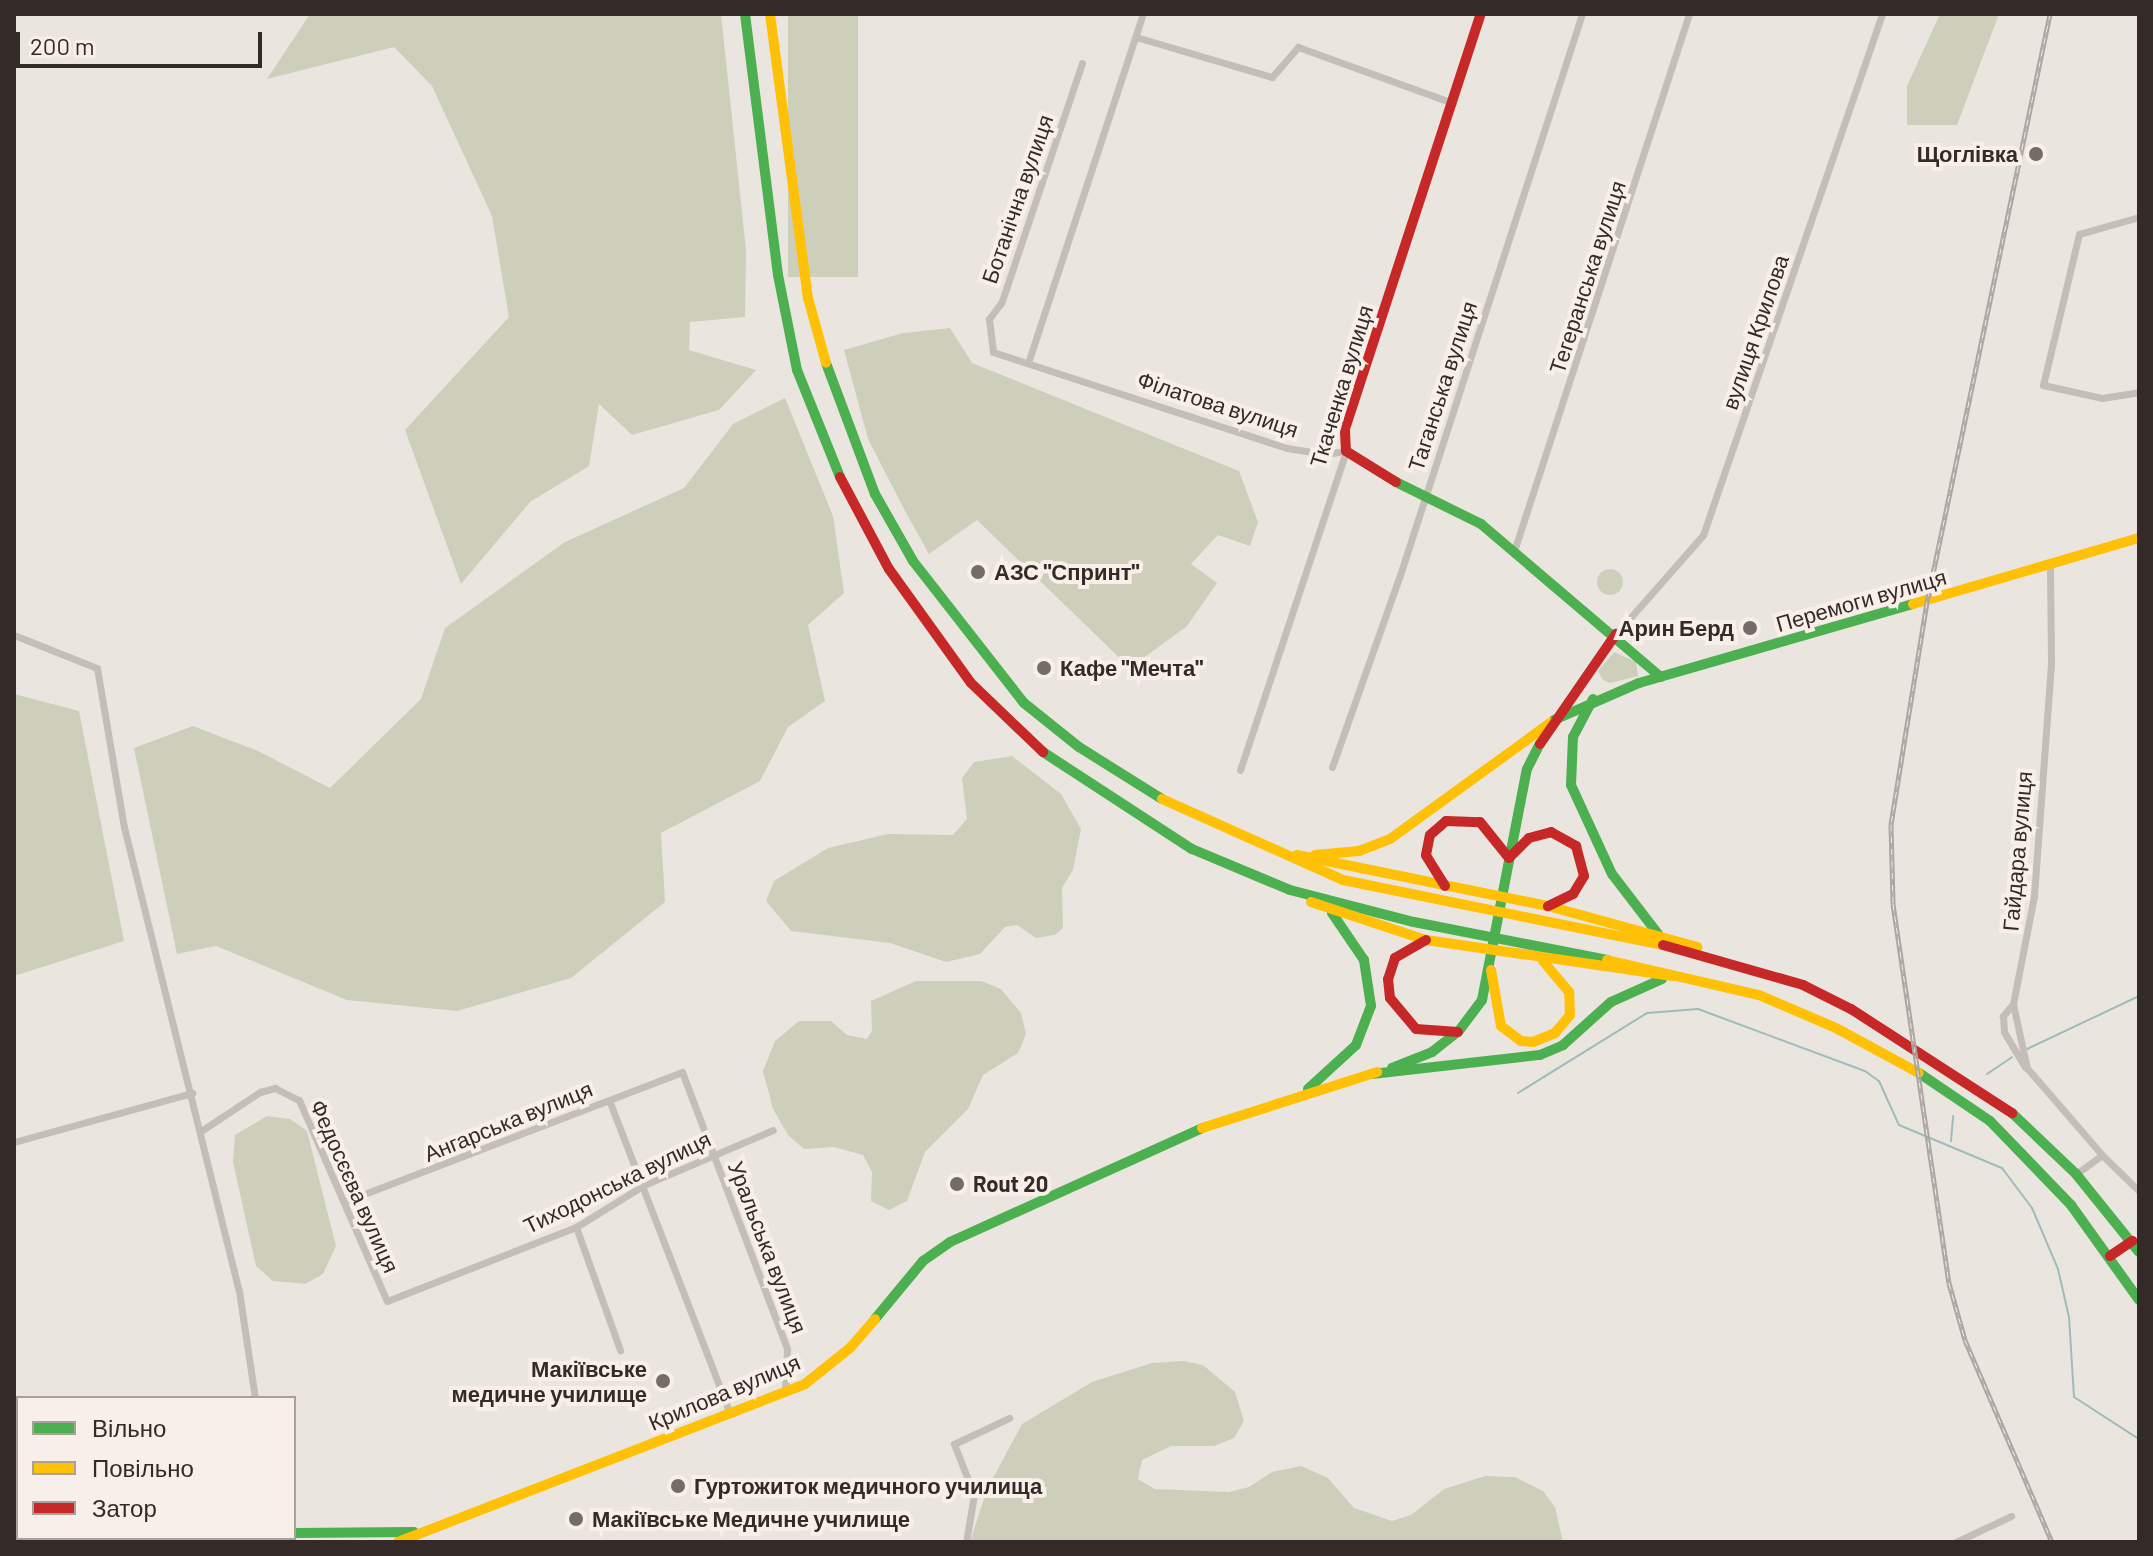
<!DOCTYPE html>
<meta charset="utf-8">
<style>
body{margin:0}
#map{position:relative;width:2153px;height:1556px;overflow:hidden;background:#ebe5e0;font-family:Barlow,sans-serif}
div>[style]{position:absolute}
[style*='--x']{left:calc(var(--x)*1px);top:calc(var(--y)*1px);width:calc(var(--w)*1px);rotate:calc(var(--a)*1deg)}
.green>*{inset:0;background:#cdcfbb;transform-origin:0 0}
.round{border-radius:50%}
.stream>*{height:2px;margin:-1px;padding:0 1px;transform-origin:1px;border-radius:1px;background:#9ebcba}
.street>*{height:7px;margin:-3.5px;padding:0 3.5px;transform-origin:3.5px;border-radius:3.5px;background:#c4beb9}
.fast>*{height:10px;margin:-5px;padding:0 5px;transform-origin:5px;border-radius:5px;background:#4caf50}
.slow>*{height:10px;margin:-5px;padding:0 5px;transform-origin:5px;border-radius:5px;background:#ffc107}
.jam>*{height:10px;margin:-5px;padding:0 5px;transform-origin:5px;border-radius:5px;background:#c62828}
.rail>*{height:5px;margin-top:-2.5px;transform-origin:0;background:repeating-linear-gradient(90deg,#f8efe8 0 6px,#aca7a3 0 12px);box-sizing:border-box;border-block:2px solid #aca7a3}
.dots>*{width:22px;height:22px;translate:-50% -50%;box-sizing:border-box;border:4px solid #f8efe8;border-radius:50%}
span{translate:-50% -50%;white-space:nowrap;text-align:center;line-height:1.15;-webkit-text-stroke:8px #f8efe8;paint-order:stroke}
.poi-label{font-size:22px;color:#342b28;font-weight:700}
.right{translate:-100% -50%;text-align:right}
.left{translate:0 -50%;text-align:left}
.street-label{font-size:22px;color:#342b28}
.frame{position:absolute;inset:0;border:16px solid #342b28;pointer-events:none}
.legend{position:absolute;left:16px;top:1396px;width:280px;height:144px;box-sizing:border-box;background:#f8efe8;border:2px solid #aaa19b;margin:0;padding:10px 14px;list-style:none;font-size:24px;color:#342b28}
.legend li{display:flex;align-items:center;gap:16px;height:40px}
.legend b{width:40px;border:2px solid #aaa19b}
.scale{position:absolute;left:16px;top:32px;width:246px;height:36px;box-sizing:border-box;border:4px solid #342b28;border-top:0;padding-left:10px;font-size:24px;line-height:28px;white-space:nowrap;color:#342b28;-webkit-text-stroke:6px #f8efe8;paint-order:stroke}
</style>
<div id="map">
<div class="green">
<i style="clip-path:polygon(310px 14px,721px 14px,746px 250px,745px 317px,690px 322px,689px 350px,756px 370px,719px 410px,632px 435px,599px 404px,589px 466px,530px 502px,461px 584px,405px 430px,509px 317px,492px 216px,432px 86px,394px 47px,267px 79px)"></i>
<i style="left:788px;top:14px;width:70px;height:263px"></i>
<i style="clip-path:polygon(1940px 14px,1999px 14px,1957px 125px,1907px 125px,1907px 86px)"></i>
<i style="clip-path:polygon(950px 328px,972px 363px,1239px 471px,1258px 522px,1250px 546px,1218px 535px,1191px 564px,1217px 583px,1187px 626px,1130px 668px,977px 520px,929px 554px,905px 511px,868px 439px,844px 350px,903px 333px)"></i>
<i style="clip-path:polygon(785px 398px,833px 516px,844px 593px,808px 625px,825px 701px,788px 727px,760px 781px,661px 833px,665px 902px,571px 978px,457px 1011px,347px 1000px,216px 946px,177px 954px,134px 748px,193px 726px,258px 751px,330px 788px,421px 699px,445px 628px,565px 542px,684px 488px,733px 424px)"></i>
<i class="round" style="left:1597px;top:569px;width:26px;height:26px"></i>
<i style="clip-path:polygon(1614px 652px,1636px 662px,1638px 676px,1610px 683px,1603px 680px,1598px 671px)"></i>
<i style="clip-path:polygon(14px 694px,79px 711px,124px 941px,14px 976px)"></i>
<i style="clip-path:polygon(1012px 756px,1061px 794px,1081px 829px,1073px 870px,1062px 888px,1063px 928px,1055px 935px,1036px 938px,1017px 925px,1005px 927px,980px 954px,946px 962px,890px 943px,791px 931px,766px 901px,774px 881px,828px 848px,888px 834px,953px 835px,967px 819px,962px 778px,974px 762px)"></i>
<i style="clip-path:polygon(916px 981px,981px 981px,1001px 989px,1021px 1013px,1026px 1034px,1018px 1053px,983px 1075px,968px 1109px,925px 1152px,907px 1201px,889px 1210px,871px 1201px,872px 1172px,863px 1155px,834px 1147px,804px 1149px,788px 1135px,773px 1109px,763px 1071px,775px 1041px,799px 1021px,831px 1021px,847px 1035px,867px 1039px,872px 1031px,871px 1001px)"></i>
<i style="clip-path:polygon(267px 1116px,290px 1119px,307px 1131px,336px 1246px,323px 1274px,305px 1284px,273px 1281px,256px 1266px,233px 1162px,235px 1135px)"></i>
<i style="clip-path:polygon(1184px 1361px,1203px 1365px,1235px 1392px,1244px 1421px,1234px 1438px,1214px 1446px,1171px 1446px,1142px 1460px,1138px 1479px,1155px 1489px,1229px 1492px,1249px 1487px,1272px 1472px,1301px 1466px,1328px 1478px,1354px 1508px,1392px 1521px,1411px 1515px,1444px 1489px,1485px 1476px,1515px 1477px,1543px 1491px,1555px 1507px,1563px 1542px,970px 1542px,987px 1489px,1022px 1424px,1092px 1382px,1152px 1363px)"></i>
</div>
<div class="stream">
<i style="--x:2027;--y:1049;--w:124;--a:-25.3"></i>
<i style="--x:1987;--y:1074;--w:30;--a:-34"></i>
<i style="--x:1518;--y:1093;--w:152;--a:-31.8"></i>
<i style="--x:1647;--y:1013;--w:51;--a:-4.5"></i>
<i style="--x:1698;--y:1009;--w:178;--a:20.4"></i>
<i style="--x:1865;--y:1071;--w:17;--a:36"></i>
<i style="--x:1879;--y:1081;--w:48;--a:65.6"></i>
<i style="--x:1899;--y:1125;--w:112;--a:22.7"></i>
<i style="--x:2002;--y:1168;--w:50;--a:53.1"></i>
<i style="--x:2032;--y:1208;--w:66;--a:66.9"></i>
<i style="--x:2058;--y:1269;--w:49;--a:77.1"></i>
<i style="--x:2069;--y:1317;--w:80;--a:86.4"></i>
<i style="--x:2074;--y:1397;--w:77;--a:32.9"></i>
<i style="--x:1951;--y:1141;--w:25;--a:-85"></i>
</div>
<div class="street">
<i style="--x:1136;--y:37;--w:142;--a:16.4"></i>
<i style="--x:1272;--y:77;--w:40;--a:-49"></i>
<i style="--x:1298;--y:47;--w:165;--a:19.9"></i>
<i style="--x:1082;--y:63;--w:253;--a:108.6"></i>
<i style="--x:1001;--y:303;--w:20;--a:127"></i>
<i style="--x:989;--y:319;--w:33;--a:83"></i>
<i style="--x:993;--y:352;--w:309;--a:18.1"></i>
<i style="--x:1287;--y:448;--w:36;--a:9"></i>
<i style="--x:1323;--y:454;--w:23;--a:-7"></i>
<i style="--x:2139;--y:217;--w:62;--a:164.2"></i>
<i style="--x:2079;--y:234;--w:155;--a:103.4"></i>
<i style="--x:2043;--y:385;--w:60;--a:12.4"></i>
<i style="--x:2102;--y:398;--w:37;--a:-9"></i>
<i style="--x:1028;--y:363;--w:367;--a:-71.8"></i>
<i style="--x:1514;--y:551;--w:565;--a:-71.95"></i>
<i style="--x:2050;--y:567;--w:97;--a:89.4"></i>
<i style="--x:2051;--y:664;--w:233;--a:94.2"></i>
<i style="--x:2034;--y:896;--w:110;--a:101"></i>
<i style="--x:2013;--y:1004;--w:66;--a:77.7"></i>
<i style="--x:2027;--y:1068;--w:115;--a:49.2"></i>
<i style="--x:1616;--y:634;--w:132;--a:-48.7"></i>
<i style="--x:1703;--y:535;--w:551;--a:-71.04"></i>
<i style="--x:14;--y:635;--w:89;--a:21.7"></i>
<i style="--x:97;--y:668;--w:161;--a:80.4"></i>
<i style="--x:124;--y:827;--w:478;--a:76.1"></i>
<i style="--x:239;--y:1291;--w:108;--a:81.5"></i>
<i style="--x:1332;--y:767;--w:204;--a:-70.5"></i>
<i style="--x:1400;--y:575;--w:590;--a:-72.03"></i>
<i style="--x:1240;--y:770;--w:336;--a:-71.6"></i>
<i style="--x:2013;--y:1004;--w:16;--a:130"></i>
<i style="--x:2003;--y:1016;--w:16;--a:86"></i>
<i style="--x:2004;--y:1032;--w:41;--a:59"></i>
<i style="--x:609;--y:1100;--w:336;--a:68.9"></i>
<i style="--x:201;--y:1131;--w:71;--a:-33.5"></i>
<i style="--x:260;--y:1092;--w:16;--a:-15"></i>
<i style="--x:275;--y:1088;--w:27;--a:27"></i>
<i style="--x:299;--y:1100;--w:219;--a:66.4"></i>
<i style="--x:387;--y:1301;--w:203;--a:-21.4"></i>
<i style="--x:576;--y:1227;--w:80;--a:-31.7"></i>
<i style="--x:644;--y:1185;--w:140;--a:-23.1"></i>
<i style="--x:14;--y:1142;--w:185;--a:-15.4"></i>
<i style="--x:2076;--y:1174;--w:32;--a:-36"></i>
<i style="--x:2102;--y:1155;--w:52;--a:44.2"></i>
<i style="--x:346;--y:1201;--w:360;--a:-21"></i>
<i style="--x:682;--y:1072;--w:296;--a:69.2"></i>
<i style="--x:787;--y:1349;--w:42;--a:92.7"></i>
<i style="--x:576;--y:1227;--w:131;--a:70.3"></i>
<i style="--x:14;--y:1516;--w:4;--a:0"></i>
<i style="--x:175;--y:1542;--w:4;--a:-76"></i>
<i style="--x:966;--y:1542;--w:48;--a:-80.3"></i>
<i style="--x:974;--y:1495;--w:55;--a:-111.4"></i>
<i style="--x:954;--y:1444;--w:61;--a:-25.3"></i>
<i style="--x:1956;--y:1542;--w:61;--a:-25.3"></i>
</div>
<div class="fast">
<i style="--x:745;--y:14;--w:263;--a:82.8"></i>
<i style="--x:778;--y:275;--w:97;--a:78.7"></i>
<i style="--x:797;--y:370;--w:115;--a:68.1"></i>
<i style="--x:826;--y:363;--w:140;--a:69.5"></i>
<i style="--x:875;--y:494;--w:77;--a:60.4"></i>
<i style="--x:913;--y:561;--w:180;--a:52"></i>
<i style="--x:1024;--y:703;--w:70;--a:38.7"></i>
<i style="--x:1079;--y:747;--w:98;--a:32.1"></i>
<i style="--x:1396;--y:482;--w:95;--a:26.3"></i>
<i style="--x:1481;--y:524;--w:236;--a:40.4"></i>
<i style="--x:1593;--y:699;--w:43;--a:117.8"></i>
<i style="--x:1573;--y:737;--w:48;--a:92.4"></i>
<i style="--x:1571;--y:785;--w:98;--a:65.3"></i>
<i style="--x:1612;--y:874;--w:76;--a:52.5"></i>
<i style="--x:1554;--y:720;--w:93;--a:-23.5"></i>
<i style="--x:1639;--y:683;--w:285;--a:-16.1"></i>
<i style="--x:1043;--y:752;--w:178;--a:33.1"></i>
<i style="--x:1192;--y:849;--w:106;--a:22.7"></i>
<i style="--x:1290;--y:890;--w:128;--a:14.5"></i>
<i style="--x:1414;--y:922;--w:197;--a:11.1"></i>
<i style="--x:1392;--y:1068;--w:43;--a:-21.8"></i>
<i style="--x:1432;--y:1052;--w:33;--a:-38"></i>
<i style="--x:1458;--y:1032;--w:40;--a:-53"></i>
<i style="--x:1482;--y:1000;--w:235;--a:-79"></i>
<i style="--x:1527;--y:769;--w:28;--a:-63"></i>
<i style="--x:1919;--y:1073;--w:86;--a:34.1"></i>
<i style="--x:1990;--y:1121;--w:117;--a:46"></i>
<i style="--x:2071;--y:1205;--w:117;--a:54.4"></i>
<i style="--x:1372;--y:1074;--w:169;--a:-6.5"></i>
<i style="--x:1540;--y:1055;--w:25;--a:-23"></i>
<i style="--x:1563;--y:1045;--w:64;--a:-41.9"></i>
<i style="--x:1611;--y:1002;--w:56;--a:-24.3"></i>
<i style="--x:1308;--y:1089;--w:65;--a:-42.5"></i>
<i style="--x:1356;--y:1045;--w:42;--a:-69"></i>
<i style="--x:1371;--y:1006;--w:47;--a:-98.7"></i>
<i style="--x:1364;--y:960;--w:57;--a:-124.2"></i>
<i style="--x:2012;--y:1113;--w:88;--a:43.6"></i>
<i style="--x:2076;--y:1174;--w:100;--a:51.1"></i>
<i style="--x:875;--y:1319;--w:75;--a:-50.4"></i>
<i style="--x:923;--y:1261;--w:33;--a:-35"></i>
<i style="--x:950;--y:1242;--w:277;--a:-24.3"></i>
<i style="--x:14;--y:1411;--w:4;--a:0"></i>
<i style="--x:294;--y:1533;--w:120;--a:-0.5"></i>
</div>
<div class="slow">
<i style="--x:770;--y:14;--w:287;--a:82.4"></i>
<i style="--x:808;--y:298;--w:67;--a:74.5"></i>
<i style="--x:1913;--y:604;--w:235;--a:-16.3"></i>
<i style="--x:1162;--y:799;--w:198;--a:24.1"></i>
<i style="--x:1343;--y:880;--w:327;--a:11.5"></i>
<i style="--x:1297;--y:855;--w:256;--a:11.5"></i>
<i style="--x:1548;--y:906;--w:155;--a:15.4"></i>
<i style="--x:1315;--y:855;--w:44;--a:-5.2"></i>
<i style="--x:1359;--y:851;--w:33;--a:-21"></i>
<i style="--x:1390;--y:839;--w:198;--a:-35.9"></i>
<i style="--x:1311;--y:902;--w:121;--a:18.3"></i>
<i style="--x:1426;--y:940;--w:249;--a:8.3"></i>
<i style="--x:1607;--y:960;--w:156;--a:13"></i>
<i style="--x:1759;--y:995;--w:84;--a:23.2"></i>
<i style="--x:1836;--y:1028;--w:94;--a:28.5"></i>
<i style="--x:1491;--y:970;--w:57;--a:79.9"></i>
<i style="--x:1501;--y:1026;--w:25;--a:37"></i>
<i style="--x:1521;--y:1041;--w:12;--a:5"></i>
<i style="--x:1533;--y:1042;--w:24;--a:-22"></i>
<i style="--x:1555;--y:1033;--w:23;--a:-50"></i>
<i style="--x:1570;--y:1015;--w:23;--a:-92"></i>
<i style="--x:1569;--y:992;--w:40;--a:-130"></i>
<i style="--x:1202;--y:1128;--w:184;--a:-17.7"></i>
<i style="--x:398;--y:1542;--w:437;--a:-21.2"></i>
<i style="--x:805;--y:1384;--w:58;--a:-38.7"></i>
<i style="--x:850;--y:1348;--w:38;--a:-49"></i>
</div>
<div class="jam">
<i style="--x:840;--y:477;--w:104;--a:62"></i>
<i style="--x:889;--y:569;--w:140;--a:54.3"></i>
<i style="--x:971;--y:683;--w:100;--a:43.8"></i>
<i style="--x:1396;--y:482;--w:59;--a:-148.2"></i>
<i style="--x:1346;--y:451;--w:22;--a:-93"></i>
<i style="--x:1345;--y:429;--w:437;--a:-71.9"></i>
<i style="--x:1540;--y:744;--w:134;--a:-55.4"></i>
<i style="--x:1445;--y:886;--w:36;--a:-122"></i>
<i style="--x:1426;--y:855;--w:20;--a:-79"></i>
<i style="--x:1430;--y:835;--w:21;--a:-41"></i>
<i style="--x:1446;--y:821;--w:34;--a:2"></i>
<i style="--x:1480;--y:822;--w:46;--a:51.1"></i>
<i style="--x:1509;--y:858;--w:28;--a:-45"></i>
<i style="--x:1529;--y:838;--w:23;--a:-15"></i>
<i style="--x:1551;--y:832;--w:29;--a:29"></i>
<i style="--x:1576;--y:846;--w:31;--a:75"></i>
<i style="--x:1584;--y:876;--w:21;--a:121"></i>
<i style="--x:1573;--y:894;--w:28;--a:154"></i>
<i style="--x:1426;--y:940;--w:36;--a:150"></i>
<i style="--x:1395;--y:958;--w:22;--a:108"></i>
<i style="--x:1388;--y:979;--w:19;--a:84"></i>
<i style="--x:1390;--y:998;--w:40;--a:50"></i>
<i style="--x:1416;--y:1029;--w:42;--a:4.1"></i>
<i style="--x:1663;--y:945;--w:146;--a:15.9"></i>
<i style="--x:1803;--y:985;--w:54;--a:26.6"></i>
<i style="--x:1851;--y:1009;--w:192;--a:32.9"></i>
<i style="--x:2110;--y:1256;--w:27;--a:-34"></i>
<i style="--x:271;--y:1538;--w:4;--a:76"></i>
<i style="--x:280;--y:1542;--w:6;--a:-39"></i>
</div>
<div class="rail">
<i style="--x:2050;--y:14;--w:601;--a:101.81"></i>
<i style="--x:1927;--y:602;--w:226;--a:99.2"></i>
<i style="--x:1891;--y:825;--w:79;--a:88.5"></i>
<i style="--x:1893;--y:904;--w:383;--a:81.6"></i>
<i style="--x:1949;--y:1283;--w:59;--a:74.3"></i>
<i style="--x:1965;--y:1340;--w:220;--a:66.7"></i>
</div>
<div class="dots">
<i style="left:2036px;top:154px;background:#746c68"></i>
<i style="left:978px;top:572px;background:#746c68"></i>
<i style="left:1750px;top:628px;background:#746c68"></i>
<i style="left:1044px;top:668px;background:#746c68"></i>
<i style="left:957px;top:1184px;background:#746c68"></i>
<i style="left:663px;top:1381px;background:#746c68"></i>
<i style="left:678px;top:1486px;background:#746c68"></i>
<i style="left:576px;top:1519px;background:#746c68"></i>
</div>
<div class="poi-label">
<span class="right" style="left:2018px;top:154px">Щоглівка</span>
<span class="left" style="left:994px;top:572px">АЗС "Спринт"</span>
<span class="right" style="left:1734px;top:628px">Арин Берд</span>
<span class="left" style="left:1060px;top:668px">Кафе "Мечта"</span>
<span class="left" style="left:973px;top:1184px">Rout 20</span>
<span class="right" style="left:647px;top:1381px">Макіївське<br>медичне училище</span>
<span class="left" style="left:694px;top:1486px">Гуртожиток медичного училища</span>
<span class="left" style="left:592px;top:1519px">Макіївське Медичне училище</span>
</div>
<div class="street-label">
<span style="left:1017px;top:199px;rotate:-71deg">Ботанічна вулиця</span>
<span style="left:1587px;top:277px;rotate:-72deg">Тегеранська вулиця</span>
<span style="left:1755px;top:332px;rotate:-71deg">вулиця Крилова</span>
<span style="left:1341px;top:386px;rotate:-73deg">Ткаченка вулиця</span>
<span style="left:1442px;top:386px;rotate:-72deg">Таганська вулиця</span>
<span style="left:1218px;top:404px;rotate:18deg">Філатова вулиця</span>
<span style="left:1861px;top:600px;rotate:-16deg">Перемоги вулиця</span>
<span style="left:2017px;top:851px;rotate:-85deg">Гайдара вулиця</span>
<span style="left:508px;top:1121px;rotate:-22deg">Ангарська вулиця</span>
<span style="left:617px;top:1182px;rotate:-26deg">Тиходонська вулиця</span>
<span style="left:355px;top:1186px;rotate:66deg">Федосєєва вулиця</span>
<span style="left:768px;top:1247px;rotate:69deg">Уральська вулиця</span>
<span style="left:724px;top:1392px;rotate:-23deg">Крилова вулиця</span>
</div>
<div class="frame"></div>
<ul class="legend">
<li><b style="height:10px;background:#4caf50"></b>Вільно</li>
<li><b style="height:10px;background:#ffc107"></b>Повільно</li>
<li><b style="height:10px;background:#c62828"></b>Затор</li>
</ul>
<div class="scale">200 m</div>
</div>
